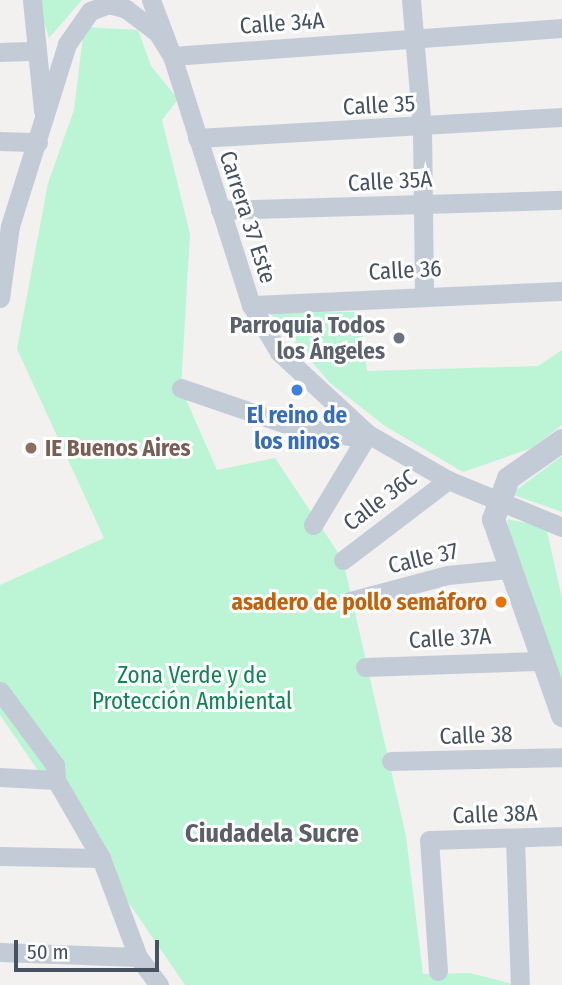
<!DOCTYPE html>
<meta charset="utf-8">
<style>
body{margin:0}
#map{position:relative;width:562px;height:985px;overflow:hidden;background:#f3f0f0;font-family:"Fira Sans Condensed",sans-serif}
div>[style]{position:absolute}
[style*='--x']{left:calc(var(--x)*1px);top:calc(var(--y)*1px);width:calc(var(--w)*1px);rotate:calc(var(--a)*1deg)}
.green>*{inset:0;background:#bbf5d5}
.minor>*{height:19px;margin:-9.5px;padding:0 9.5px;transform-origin:9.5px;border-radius:9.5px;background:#c3cbd7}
.tertiary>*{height:23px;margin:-11.5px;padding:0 11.5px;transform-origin:11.5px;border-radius:11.5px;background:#c3cbd7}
.dots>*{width:19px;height:19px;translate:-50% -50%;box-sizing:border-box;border:4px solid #fff;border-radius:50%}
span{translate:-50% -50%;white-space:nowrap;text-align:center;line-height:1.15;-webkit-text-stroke:6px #fff;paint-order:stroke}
.street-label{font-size:23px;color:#465260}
.worship-label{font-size:23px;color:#5b616d;font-weight:700}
.right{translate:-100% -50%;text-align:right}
.shop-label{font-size:23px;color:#366cbe;font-weight:700}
.education-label{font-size:23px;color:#785e54;font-weight:700}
.left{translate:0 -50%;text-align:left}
.food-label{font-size:23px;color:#c56008;font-weight:700}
.park-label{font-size:23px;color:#0d8653}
.quarter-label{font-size:26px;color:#5c6066;font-weight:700}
.scale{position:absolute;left:14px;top:940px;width:145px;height:32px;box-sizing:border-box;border:4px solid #465260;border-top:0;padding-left:9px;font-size:21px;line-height:24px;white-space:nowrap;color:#465260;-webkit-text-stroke:5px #fff;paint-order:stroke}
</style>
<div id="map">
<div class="green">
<i style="clip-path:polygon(37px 0,82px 0,49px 38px)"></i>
<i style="clip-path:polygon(84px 27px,138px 30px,151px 66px,178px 99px,162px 120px,190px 234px,181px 388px,217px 470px,275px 458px,343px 560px,406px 836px,423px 974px,470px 973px,517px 985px,185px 985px,0 715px,0 585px,104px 538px,17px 349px,48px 183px,74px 110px)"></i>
<i style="clip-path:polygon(269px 312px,360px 312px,367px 371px,538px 366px,562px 350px,562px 425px,532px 448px,463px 472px,385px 426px,330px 383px)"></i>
<i style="clip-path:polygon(562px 456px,562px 512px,511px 494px)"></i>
<i style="clip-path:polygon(507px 519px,546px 527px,562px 598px,562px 685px,516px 566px)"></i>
</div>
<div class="minor">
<i style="--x:32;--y:0;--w:111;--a:84.3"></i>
<i style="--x:151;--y:0;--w:60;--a:69.4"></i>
<i style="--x:172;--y:56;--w:391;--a:-4.1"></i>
<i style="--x:411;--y:0;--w:128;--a:85.1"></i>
<i style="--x:422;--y:128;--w:164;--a:89.3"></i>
<i style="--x:0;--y:52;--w:37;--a:-2"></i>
<i style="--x:197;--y:138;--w:366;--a:-3.3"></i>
<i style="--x:0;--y:141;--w:38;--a:2"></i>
<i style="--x:220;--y:210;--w:342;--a:-1.7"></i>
<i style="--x:0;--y:298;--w:73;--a:-82.1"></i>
<i style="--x:10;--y:226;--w:191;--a:-72.6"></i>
<i style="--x:67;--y:44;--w:40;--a:-55.1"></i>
<i style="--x:90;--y:11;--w:20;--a:-20"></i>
<i style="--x:109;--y:4;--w:18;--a:16"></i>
<i style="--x:126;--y:9;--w:39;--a:37"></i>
<i style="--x:157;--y:32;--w:28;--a:58"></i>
<i style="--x:172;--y:56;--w:261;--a:72.4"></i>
<i style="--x:251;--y:305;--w:55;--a:59.2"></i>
<i style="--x:279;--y:352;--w:121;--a:42.7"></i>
<i style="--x:368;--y:434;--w:92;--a:29.9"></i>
<i style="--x:448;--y:480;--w:123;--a:22.4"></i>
<i style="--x:251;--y:305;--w:311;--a:-2.6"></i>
<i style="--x:181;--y:388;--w:108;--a:18.9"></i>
<i style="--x:283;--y:423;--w:83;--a:11.2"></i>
<i style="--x:313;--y:525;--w:106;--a:-58.9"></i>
<i style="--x:343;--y:560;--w:132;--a:-37.3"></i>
<i style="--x:350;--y:601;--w:101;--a:-14.9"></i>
<i style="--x:448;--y:575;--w:61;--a:-5.6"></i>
<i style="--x:365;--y:667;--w:173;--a:-2"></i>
<i style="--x:0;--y:691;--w:92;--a:53.4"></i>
<i style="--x:55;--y:765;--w:15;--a:86"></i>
<i style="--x:56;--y:780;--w:90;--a:60"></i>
<i style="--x:101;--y:858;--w:106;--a:69.5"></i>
<i style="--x:138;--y:957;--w:35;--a:53"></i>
<i style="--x:391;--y:761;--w:171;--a:-1.3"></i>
<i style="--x:0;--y:777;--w:56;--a:3.1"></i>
<i style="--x:515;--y:838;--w:147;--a:88.1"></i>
<i style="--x:0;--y:856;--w:101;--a:1.1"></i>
<i style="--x:0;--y:952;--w:138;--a:2.1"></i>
<i style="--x:438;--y:971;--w:131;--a:-93.9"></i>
<i style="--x:429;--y:840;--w:133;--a:-1.7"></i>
</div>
<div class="tertiary">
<i style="--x:562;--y:440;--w:66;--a:144.9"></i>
<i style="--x:508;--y:478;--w:44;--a:110.1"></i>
<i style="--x:493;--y:519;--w:208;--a:70.6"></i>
</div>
<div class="dots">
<i style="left:399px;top:338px;background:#6b7280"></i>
<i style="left:297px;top:390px;background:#3f7fe0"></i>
<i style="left:31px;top:448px;background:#8d6e63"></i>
<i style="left:501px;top:602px;background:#e8710a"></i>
</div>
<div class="street-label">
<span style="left:282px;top:23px;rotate:-4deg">Calle 34A</span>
<span style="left:379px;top:105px;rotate:-3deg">Calle 35</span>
<span style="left:390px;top:181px;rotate:-3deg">Calle 35A</span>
<span style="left:248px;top:217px;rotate:72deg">Carrera 37 Este</span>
<span style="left:405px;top:270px;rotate:-3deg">Calle 36</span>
<span style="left:380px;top:500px;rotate:-37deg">Calle 36C</span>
<span style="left:423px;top:558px;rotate:-13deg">Calle 37</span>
<span style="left:450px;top:638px;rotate:-3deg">Calle 37A</span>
<span style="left:476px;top:735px;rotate:-2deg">Calle 38</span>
<span style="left:495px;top:814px;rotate:-2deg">Calle 38A</span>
</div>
<div class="worship-label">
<span class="right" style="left:385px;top:338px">Parroquia Todos<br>los Ángeles</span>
</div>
<div class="shop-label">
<span style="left:297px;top:428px">El reino de<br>los ninos</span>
</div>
<div class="education-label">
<span class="left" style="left:45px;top:448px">IE Buenos Aires</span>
</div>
<div class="food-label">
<span class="right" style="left:487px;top:602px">asadero de pollo semáforo</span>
</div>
<div class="park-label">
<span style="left:192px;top:688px">Zona Verde y de<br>Protección Ambiental</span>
</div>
<div class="quarter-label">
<span style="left:272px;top:834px">Ciudadela Sucre</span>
</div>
<div class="scale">50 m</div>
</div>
